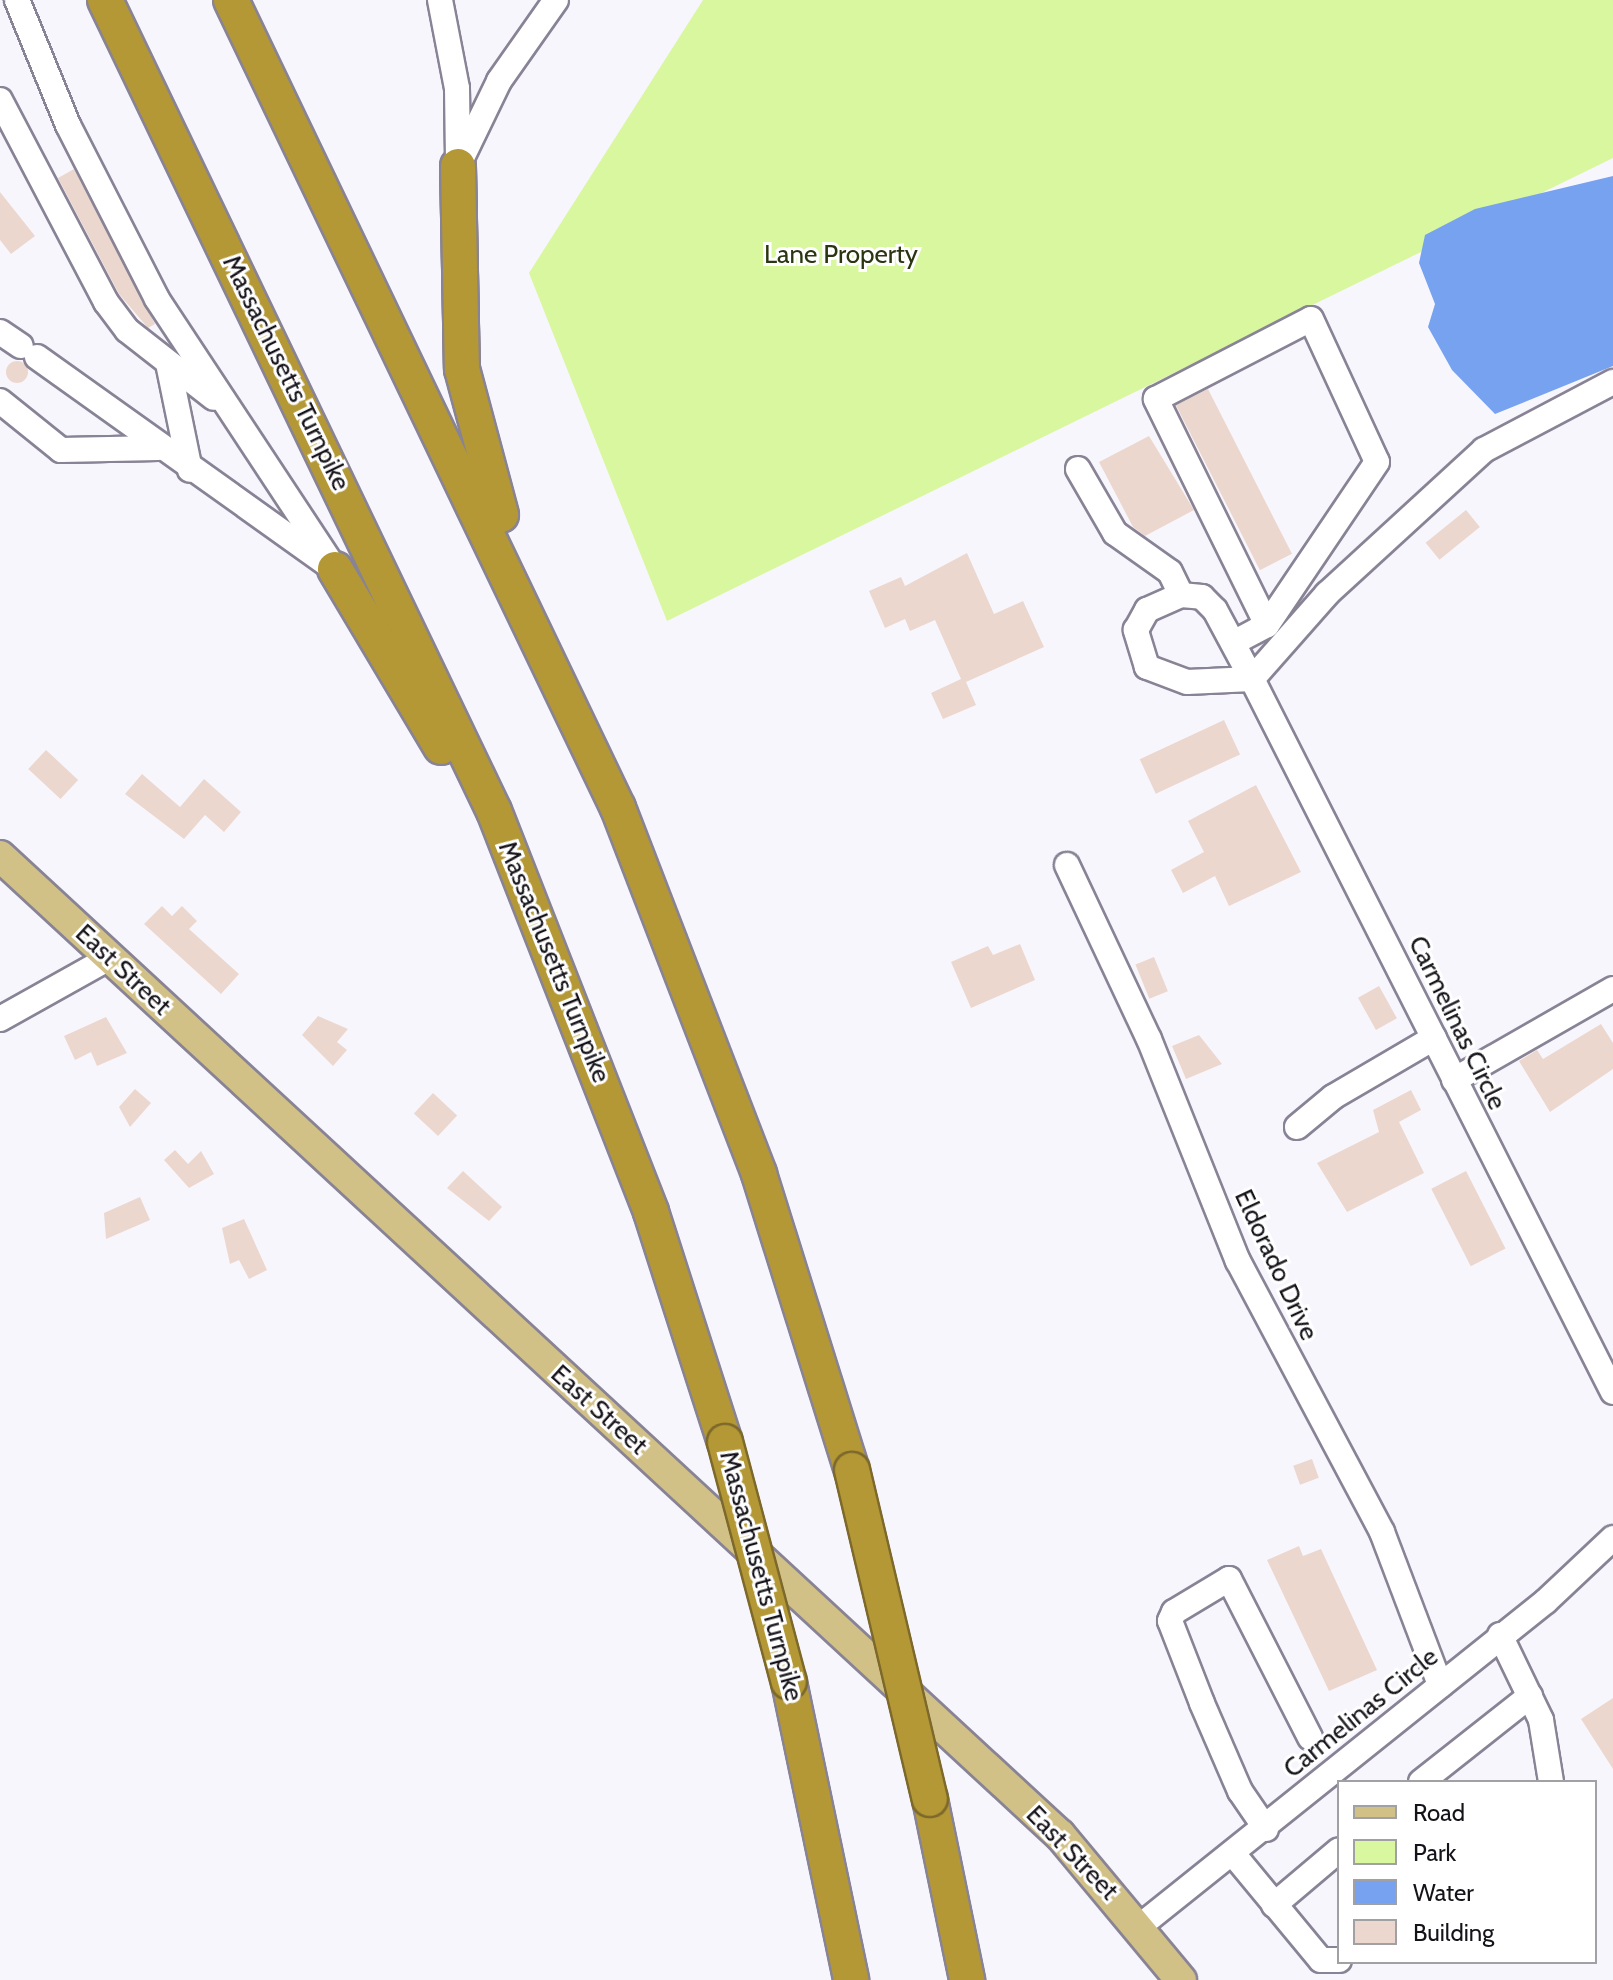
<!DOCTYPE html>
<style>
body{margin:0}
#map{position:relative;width:1613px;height:1980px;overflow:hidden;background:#f8f6fd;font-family:Cabin,sans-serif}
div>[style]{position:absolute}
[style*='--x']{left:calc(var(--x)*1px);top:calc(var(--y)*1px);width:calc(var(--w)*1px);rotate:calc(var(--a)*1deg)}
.green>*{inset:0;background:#d8f79f}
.water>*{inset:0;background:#76a2ef}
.building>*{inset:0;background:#ecd7ce;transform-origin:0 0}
.round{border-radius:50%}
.roads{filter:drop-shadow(2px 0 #888395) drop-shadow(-2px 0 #888395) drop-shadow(0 2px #888395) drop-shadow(0 -2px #888395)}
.minor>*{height:24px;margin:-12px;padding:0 12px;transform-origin:12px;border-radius:12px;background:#fff}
.major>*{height:30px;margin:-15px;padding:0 15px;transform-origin:15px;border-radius:15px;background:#d2c186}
.highway>*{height:34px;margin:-17px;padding:0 17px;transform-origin:17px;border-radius:17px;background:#b49835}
.bridges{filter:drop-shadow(2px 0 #7c692b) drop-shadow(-2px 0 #7c692b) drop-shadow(0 2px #7c692b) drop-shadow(0 -2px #7c692b)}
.highway-bridge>*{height:34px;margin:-17px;padding:0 17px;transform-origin:17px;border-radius:17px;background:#b49835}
span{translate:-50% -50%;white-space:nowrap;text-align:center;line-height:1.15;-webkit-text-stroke:6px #fff;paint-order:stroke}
.park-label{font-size:26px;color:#2a3610}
.street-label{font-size:26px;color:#151319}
.legend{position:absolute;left:1337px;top:1780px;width:260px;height:184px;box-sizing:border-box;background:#fff;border:2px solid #a1a1a3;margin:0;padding:10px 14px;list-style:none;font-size:24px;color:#151319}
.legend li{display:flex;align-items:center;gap:16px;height:40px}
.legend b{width:40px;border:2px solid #a1a1a3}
</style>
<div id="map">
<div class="green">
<i style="clip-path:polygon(703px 0,1613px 0,1613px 158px,667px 621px,529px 273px)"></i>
</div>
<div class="water">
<i style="clip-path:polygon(1613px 176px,1613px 366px,1495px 414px,1452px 370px,1428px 327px,1435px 304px,1419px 263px,1425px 235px,1475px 209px)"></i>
</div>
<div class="building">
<i style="clip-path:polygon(74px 169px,155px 324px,148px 328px,119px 294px,58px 178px)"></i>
<i style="clip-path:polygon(0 192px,35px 236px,11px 254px,0 240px)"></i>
<i class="round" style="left:6px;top:361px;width:22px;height:22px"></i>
<i style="left:1208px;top:389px;width:185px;height:36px;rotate:63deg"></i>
<i style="clip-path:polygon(1149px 436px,1194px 510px,1145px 536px,1133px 527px,1099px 462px)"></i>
<i style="left:1466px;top:510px;width:22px;height:52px;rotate:51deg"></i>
<i style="clip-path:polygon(967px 553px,994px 614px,1023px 601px,1044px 647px,966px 682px,976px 705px,943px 719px,931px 693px,961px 679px,935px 620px,910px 631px,905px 619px,885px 628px,869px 591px,901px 577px,905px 586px)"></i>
<i style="left:1224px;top:720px;width:38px;height:93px;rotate:65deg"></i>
<i style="left:46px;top:750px;width:44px;height:26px;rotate:43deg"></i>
<i style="clip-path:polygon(142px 774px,180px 807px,204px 779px,241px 812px,224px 832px,205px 815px,184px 839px,125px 794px)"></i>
<i style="clip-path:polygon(1256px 785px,1301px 872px,1229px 906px,1215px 876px,1183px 893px,1171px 870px,1204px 852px,1188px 821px)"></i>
<i style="clip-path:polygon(162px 906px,172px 916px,182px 906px,197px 921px,189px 929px,239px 974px,221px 994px,144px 924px)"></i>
<i style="clip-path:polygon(1020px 944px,1035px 980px,971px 1008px,951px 962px,988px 946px,993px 955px)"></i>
<i style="left:1154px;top:957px;width:37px;height:20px;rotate:68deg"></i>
<i style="left:1379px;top:986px;width:37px;height:24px;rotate:61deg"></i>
<i style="clip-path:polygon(318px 1016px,348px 1029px,337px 1042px,347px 1050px,333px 1066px,302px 1035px)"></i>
<i style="clip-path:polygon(106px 1017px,127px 1053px,97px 1066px,91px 1052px,75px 1060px,64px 1036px)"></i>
<i style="clip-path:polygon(1601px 1024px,1613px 1043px,1613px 1069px,1550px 1112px,1519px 1061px,1537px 1050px,1543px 1059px)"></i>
<i style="clip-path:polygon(1199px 1035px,1222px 1064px,1186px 1079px,1172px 1046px)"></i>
<i style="clip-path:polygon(135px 1089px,151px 1103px,130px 1127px,119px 1107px)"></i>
<i style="clip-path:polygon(1411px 1090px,1421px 1110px,1399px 1122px,1424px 1173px,1347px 1212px,1317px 1163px,1379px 1132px,1373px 1110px)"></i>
<i style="left:433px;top:1093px;width:33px;height:28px;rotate:43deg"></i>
<i style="clip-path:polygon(175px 1150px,188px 1164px,201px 1151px,214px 1174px,189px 1188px,164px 1160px)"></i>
<i style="clip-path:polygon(463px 1171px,502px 1207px,489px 1221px,447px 1188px)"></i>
<i style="left:1466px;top:1171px;width:87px;height:39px;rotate:63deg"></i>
<i style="clip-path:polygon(140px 1197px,150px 1220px,106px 1239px,104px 1213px)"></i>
<i style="clip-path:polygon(244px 1219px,267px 1270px,249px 1279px,239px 1260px,230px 1264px,222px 1228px)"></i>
<i style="left:1312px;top:1459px;width:20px;height:20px;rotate:70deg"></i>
<i style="clip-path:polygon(1299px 1546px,1303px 1556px,1321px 1549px,1377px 1670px,1329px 1691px,1267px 1560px)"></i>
<i style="clip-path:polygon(1613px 1698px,1613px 1769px,1581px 1719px)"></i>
</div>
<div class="roads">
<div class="minor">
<i style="--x:17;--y:0;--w:135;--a:67.8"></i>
<i style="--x:68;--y:125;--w:195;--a:62.9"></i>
<i style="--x:157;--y:299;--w:323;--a:56.6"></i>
<i style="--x:440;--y:0;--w:90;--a:79.1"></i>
<i style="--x:457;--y:88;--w:68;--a:89.2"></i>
<i style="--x:0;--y:100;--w:228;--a:62.3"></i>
<i style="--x:106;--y:302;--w:35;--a:53"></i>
<i style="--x:127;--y:330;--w:110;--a:38"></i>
<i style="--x:458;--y:166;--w:94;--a:-64.2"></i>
<i style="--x:499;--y:81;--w:99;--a:-54.9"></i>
<i style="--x:0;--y:332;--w:25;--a:34"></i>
<i style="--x:37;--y:357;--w:355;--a:35.5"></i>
<i style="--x:168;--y:363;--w:109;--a:78.4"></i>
<i style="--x:1613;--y:382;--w:146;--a:152.2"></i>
<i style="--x:1484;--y:450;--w:213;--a:137.5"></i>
<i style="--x:1327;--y:594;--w:113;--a:131.4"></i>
<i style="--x:1252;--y:679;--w:799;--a:63.15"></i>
<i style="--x:0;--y:401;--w:78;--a:38.8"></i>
<i style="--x:61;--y:450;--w:97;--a:-1.2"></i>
<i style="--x:1078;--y:469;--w:74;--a:60"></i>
<i style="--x:1115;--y:533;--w:67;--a:35.3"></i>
<i style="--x:1170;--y:572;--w:25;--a:64"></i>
<i style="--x:1181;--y:595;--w:21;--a:5"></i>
<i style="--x:1202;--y:597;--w:18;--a:45"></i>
<i style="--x:1215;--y:610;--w:78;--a:61.8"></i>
<i style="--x:1252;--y:679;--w:65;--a:177.4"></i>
<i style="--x:1187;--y:682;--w:43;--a:-159.4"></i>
<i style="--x:1147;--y:667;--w:39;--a:-107"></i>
<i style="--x:1136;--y:630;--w:23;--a:-61"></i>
<i style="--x:1147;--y:610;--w:37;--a:-24"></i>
<i style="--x:1235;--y:642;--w:36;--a:-28"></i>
<i style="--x:1267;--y:625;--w:252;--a:-116.2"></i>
<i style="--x:1156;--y:399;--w:174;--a:-27.3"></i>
<i style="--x:1311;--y:319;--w:157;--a:65.2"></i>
<i style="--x:1377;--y:462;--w:197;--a:124"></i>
<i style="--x:1067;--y:865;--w:192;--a:64.8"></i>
<i style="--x:1149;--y:1039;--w:239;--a:68.2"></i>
<i style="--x:1238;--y:1261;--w:307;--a:62"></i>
<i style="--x:1382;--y:1532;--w:164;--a:69.2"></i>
<i style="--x:0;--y:1019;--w:125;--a:-29.2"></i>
<i style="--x:1454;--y:1080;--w:183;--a:-29.8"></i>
<i style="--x:1297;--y:1127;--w:47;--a:-39.8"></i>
<i style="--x:1333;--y:1097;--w:117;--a:-30.3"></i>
<i style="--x:1500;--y:1635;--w:94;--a:64.2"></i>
<i style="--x:1541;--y:1720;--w:63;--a:80.8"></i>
<i style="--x:1421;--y:1782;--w:139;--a:-38.3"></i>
<i style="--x:1266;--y:1829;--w:46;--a:-124.4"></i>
<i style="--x:1240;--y:1791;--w:96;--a:-113.4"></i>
<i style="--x:1202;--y:1703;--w:88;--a:-111.3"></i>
<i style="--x:1170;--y:1621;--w:10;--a:-66"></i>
<i style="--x:1174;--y:1612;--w:64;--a:-31"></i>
<i style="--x:1229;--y:1579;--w:178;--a:62.9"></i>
<i style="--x:1234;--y:1855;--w:136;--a:50.4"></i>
<i style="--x:1321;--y:1960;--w:18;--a:0"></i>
<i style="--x:1274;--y:1905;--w:85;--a:-40.2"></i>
<i style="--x:1140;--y:1926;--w:520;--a:-38.68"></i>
<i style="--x:1546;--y:1601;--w:92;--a:-43.2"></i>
</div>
<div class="major">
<i style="--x:0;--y:856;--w:1443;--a:42.73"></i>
<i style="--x:1060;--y:1835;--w:189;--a:50.2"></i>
</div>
<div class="highway">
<i style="--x:105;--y:0;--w:899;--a:64.38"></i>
<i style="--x:494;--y:811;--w:431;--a:68.6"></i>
<i style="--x:651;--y:1212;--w:242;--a:72.2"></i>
<i style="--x:231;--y:0;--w:896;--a:64.41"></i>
<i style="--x:618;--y:808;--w:392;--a:68.9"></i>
<i style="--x:759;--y:1174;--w:310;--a:72.6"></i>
<i style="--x:458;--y:166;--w:203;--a:88.9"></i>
<i style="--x:462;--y:369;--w:151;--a:75"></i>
<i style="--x:335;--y:569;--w:207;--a:59.2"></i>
<i style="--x:789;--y:1682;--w:304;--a:78.2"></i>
<i style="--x:930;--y:1799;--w:185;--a:78.4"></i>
</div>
</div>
<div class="bridges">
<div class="highway-bridge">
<i style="--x:725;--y:1442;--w:248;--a:75.1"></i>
<i style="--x:852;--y:1470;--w:338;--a:76.7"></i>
</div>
</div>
<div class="park-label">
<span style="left:841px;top:255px">Lane Property</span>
</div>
<div class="street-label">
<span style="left:286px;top:373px;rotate:64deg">Massachusetts Turnpike</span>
<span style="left:554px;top:962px;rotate:68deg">Massachusetts Turnpike</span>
<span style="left:123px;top:970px;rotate:43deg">East Street</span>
<span style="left:1457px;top:1023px;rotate:64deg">Carmelinas Circle</span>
<span style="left:1276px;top:1265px;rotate:65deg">Eldorado Drive</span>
<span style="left:599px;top:1410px;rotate:42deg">East Street</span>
<span style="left:761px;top:1576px;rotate:75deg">Massachusetts Turnpike</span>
<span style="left:1361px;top:1713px;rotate:-39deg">Carmelinas Circle</span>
<span style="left:1072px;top:1853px;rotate:46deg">East Street</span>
</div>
<ul class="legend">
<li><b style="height:10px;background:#d2c186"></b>Road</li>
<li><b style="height:22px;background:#d8f79f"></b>Park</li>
<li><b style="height:22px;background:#76a2ef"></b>Water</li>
<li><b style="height:22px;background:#ecd7ce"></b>Building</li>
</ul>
</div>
